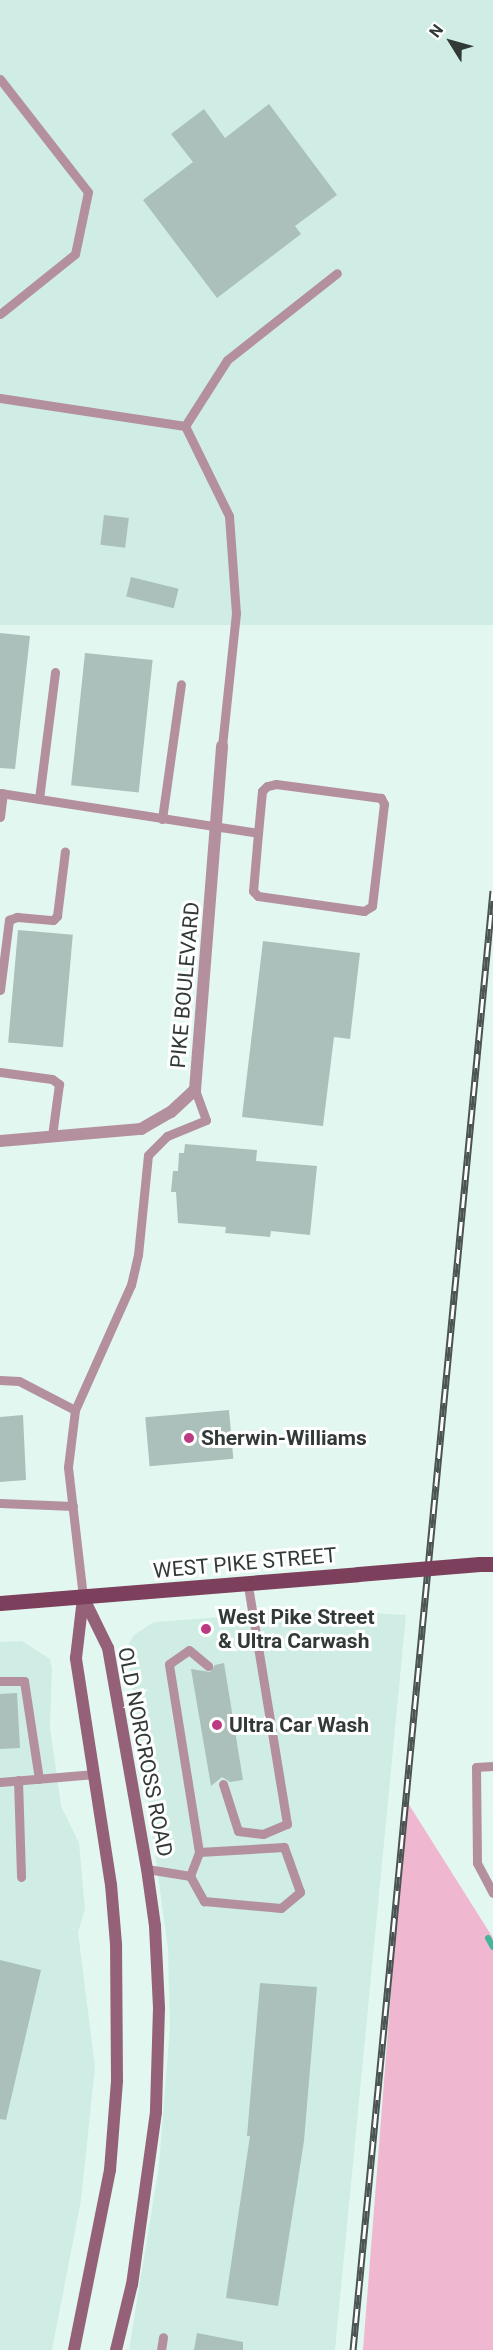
<!DOCTYPE html>
<style>
body{margin:0}
#map{position:relative;width:493px;height:2350px;overflow:hidden;background:#e2f7f0;font-family:Roboto,sans-serif}
div>[style]{position:absolute}
[style*='--x']{left:calc(var(--x)*1px);top:calc(var(--y)*1px);width:calc(var(--w)*1px);rotate:calc(var(--a)*1deg)}
.built>*{inset:0;background:#cfede4;transform-origin:0 0}
.green>*{inset:0;background:#f0b7d0}
.stream>*{height:6px;margin:-3px;padding:0 3px;transform-origin:3px;border-radius:3px;background:#44b59c}
.building>*{inset:0;background:#abc0ba;transform-origin:0 0}
.service>*{height:9px;margin:-4.5px;padding:0 4.5px;transform-origin:4.5px;border-radius:4.5px;background:#b4909f}
.minor>*{height:12px;margin:-6px;padding:0 6px;transform-origin:6px;border-radius:6px;background:#b4909f}
.secondary>*{height:12px;margin:-6px;padding:0 6px;transform-origin:6px;border-radius:6px;background:#946178}
.primary>*{height:15px;margin:-7.5px;padding:0 7.5px;transform-origin:7.5px;border-radius:7.5px;background:#7c3f5c}
.rail>*{height:7px;margin-top:-3.5px;transform-origin:0;background:repeating-linear-gradient(90deg,#fff 0 14px,#4b5452 0 28px);box-sizing:border-box;border-block:2px solid #4b5452}
.primary-bridge>*{height:15px;margin:-7.5px;padding:0 7.5px;transform-origin:7.5px;border-radius:7.5px;background:#7c3f5c}
.dots>*{width:16px;height:16px;translate:-50% -50%;box-sizing:border-box;border:3px solid #fff;border-radius:50%}
span{translate:-50% -50%;white-space:nowrap;text-align:center;line-height:1.15;-webkit-text-stroke:6px #fff;paint-order:stroke}
.street-label{font-size:21px;color:#323a38}
.poi-label{font-size:21px;color:#323a38;font-weight:700}
.left{translate:0 -50%;text-align:left}
.north{position:absolute;left:421px;top:12px;width:60px;height:60px;-webkit-text-stroke:4px #fff;paint-order:stroke;rotate:307deg;font-size:16px;font-weight:700;line-height:24px;text-align:center;color:#323a38}
.north::after{content:'';display:block;margin:auto;width:21px;height:27px;background:#323a38;clip-path:polygon(50% 0,100% 100%,50% 72%,0 100%)}
</style>
<div id="map">
<div class="built">
<i style="left:0;top:0;width:493px;height:625px"></i>
<i style="clip-path:polygon(316px 1610px,406px 1615px,335px 2350px,129px 2350px,159px 2165px,170px 2027px,168px 1949px,127px 1647px,134px 1635px,154px 1622px)"></i>
<i style="clip-path:polygon(22px 1641px,50px 1659px,52px 1670px,50px 1727px,61px 1806px,79px 1843px,85px 1909px,78px 1932px,95px 2067px,81px 2200px,52px 2350px,0 2350px,0 1642px)"></i>
</div>
<div class="green">
<i style="clip-path:polygon(406px 1800px,493px 1938px,493px 2350px,363px 2350px)"></i>
</div>
<div class="stream">
<i style="--x:488;--y:1938;--w:10;--a:61"></i>
</div>
<div class="building">
<i style="clip-path:polygon(269px 104px,337px 195px,295px 226px,301px 234px,217px 298px,143px 200px,193px 162px,171px 134px,204px 109px,225px 138px)"></i>
<i style="left:104px;top:515px;width:25px;height:30px;rotate:7deg"></i>
<i style="left:131px;top:577px;width:49px;height:20px;rotate:14deg"></i>
<i style="clip-path:polygon(0 633px,30px 636px,15px 769px,0 768px)"></i>
<i style="left:85px;top:653px;width:68px;height:133px;rotate:6deg"></i>
<i style="left:18px;top:930px;width:55px;height:113px;rotate:5deg"></i>
<i style="clip-path:polygon(263px 941px,360px 953px,350px 1039px,334px 1037px,323px 1126px,242px 1117px)"></i>
<i style="clip-path:polygon(185px 1144px,257px 1150px,256px 1161px,317px 1166px,310px 1235px,271px 1231px,270px 1237px,225px 1233px,226px 1227px,178px 1223px,176px 1192px,171px 1192px,173px 1171px,178px 1171px,179px 1153px,184px 1153px)"></i>
<i style="left:229px;top:1410px;width:49px;height:84px;rotate:85deg"></i>
<i style="clip-path:polygon(23px 1415px,26px 1480px,0 1482px,0 1417px)"></i>
<i style="clip-path:polygon(224px 1663px,243px 1780px,230px 1782px,222px 1777px,211px 1786px,191px 1669px,210px 1672px,215px 1665px)"></i>
<i style="clip-path:polygon(17px 1693px,20px 1748px,0 1749px,0 1694px)"></i>
<i style="clip-path:polygon(0 1960px,41px 1970px,6px 2120px,0 2119px)"></i>
<i style="clip-path:polygon(260px 1983px,317px 1987px,304px 2141px,278px 2306px,226px 2298px,250px 2136px,247px 2136px)"></i>
<i style="clip-path:polygon(197px 2333px,243px 2342px,243px 2350px,194px 2350px)"></i>
</div>
<div class="service">
<i style="--x:0;--y:79;--w:143;--a:52.1"></i>
<i style="--x:88;--y:192;--w:63;--a:101.8"></i>
<i style="--x:75;--y:254;--w:96;--a:141.3"></i>
<i style="--x:0;--y:398;--w:187;--a:8.6"></i>
<i style="--x:185;--y:426;--w:100;--a:63.9"></i>
<i style="--x:229;--y:516;--w:97;--a:85.9"></i>
<i style="--x:236;--y:613;--w:134;--a:96"></i>
<i style="--x:185;--y:426;--w:78;--a:-57.5"></i>
<i style="--x:227;--y:360;--w:140;--a:-38.3"></i>
<i style="--x:0;--y:793;--w:261;--a:8.8"></i>
<i style="--x:258;--y:833;--w:58;--a:94.9"></i>
<i style="--x:253;--y:891;--w:7;--a:45"></i>
<i style="--x:258;--y:896;--w:107;--a:8.1"></i>
<i style="--x:364;--y:911;--w:9;--a:-32"></i>
<i style="--x:372;--y:906;--w:103;--a:-83.3"></i>
<i style="--x:384;--y:804;--w:7;--a:-117"></i>
<i style="--x:381;--y:798;--w:106;--a:-172.4"></i>
<i style="--x:276;--y:784;--w:9;--a:167"></i>
<i style="--x:267;--y:786;--w:7;--a:135"></i>
<i style="--x:262;--y:791;--w:42;--a:95.4"></i>
<i style="--x:39;--y:799;--w:128;--a:-82.8"></i>
<i style="--x:0;--y:817;--w:24;--a:-83"></i>
<i style="--x:162;--y:819;--w:136;--a:-82"></i>
<i style="--x:0;--y:990;--w:71;--a:-82.7"></i>
<i style="--x:9;--y:920;--w:9;--a:-21"></i>
<i style="--x:17;--y:917;--w:36;--a:5"></i>
<i style="--x:53;--y:920;--w:6;--a:-45"></i>
<i style="--x:57;--y:916;--w:65;--a:-83"></i>
<i style="--x:0;--y:1072;--w:52;--a:7.7"></i>
<i style="--x:52;--y:1079;--w:9;--a:36"></i>
<i style="--x:59;--y:1084;--w:52;--a:97.7"></i>
<i style="--x:0;--y:1380;--w:19;--a:3"></i>
<i style="--x:19;--y:1381;--w:63;--a:27.4"></i>
<i style="--x:0;--y:1503;--w:73;--a:2.4"></i>
<i style="--x:83;--y:1597;--w:131;--a:-96.6"></i>
<i style="--x:68;--y:1467;--w:57;--a:-83"></i>
<i style="--x:75;--y:1410;--w:137;--a:-65.9"></i>
<i style="--x:131;--y:1285;--w:31;--a:-77"></i>
<i style="--x:138;--y:1255;--w:100;--a:-84.3"></i>
<i style="--x:148;--y:1155;--w:27;--a:-45"></i>
<i style="--x:167;--y:1136;--w:42;--a:-22.3"></i>
<i style="--x:206;--y:1120;--w:32;--a:-110"></i>
<i style="--x:0;--y:1681;--w:24;--a:0"></i>
<i style="--x:24;--y:1681;--w:99;--a:81.3"></i>
<i style="--x:493;--y:1766;--w:17;--a:177"></i>
<i style="--x:476;--y:1767;--w:96;--a:89.4"></i>
<i style="--x:477;--y:1863;--w:34;--a:62"></i>
<i style="--x:18;--y:1780;--w:97;--a:88.2"></i>
<i style="--x:0;--y:1782;--w:95;--a:-4.8"></i>
<i style="--x:223;--y:1784;--w:49;--a:72.3"></i>
<i style="--x:238;--y:1831;--w:25;--a:7"></i>
<i style="--x:263;--y:1834;--w:26;--a:-23"></i>
<i style="--x:287;--y:1824;--w:246;--a:-99.3"></i>
<i style="--x:147;--y:1869;--w:44;--a:9.2"></i>
<i style="--x:190;--y:1876;--w:29;--a:61"></i>
<i style="--x:204;--y:1901;--w:77;--a:5.2"></i>
<i style="--x:281;--y:1908;--w:25;--a:-40"></i>
<i style="--x:300;--y:1892;--w:48;--a:-109.6"></i>
<i style="--x:284;--y:1847;--w:85;--a:176.6"></i>
<i style="--x:199;--y:1852;--w:190;--a:-99.1"></i>
<i style="--x:169;--y:1664;--w:24;--a:-35"></i>
<i style="--x:189;--y:1650;--w:25;--a:40"></i>
<i style="--x:190;--y:1876;--w:26;--a:-69"></i>
<i style="--x:161;--y:2350;--w:13;--a:-81"></i>
</div>
<div class="minor">
<i style="--x:0;--y:1141;--w:142;--a:-4.9"></i>
<i style="--x:141;--y:1129;--w:34;--a:-30"></i>
<i style="--x:171;--y:1112;--w:33;--a:-43"></i>
<i style="--x:195;--y:1090;--w:345;--a:-85.5"></i>
</div>
<div class="secondary">
<i style="--x:83;--y:1597;--w:57;--a:63.9"></i>
<i style="--x:108;--y:1648;--w:224;--a:80"></i>
<i style="--x:147;--y:1869;--w:58;--a:82"></i>
<i style="--x:155;--y:1926;--w:82;--a:87.2"></i>
<i style="--x:159;--y:2008;--w:104;--a:91.7"></i>
<i style="--x:156;--y:2112;--w:174;--a:97.9"></i>
<i style="--x:132;--y:2284;--w:68;--a:103.6"></i>
<i style="--x:74;--y:2350;--w:184;--a:-78.7"></i>
<i style="--x:110;--y:2170;--w:89;--a:-85.5"></i>
<i style="--x:117;--y:2081;--w:137;--a:-90.4"></i>
<i style="--x:116;--y:1944;--w:59;--a:-94.8"></i>
<i style="--x:111;--y:1885;--w:230;--a:-98.8"></i>
<i style="--x:76;--y:1658;--w:60;--a:-83.3"></i>
</div>
<div class="primary">
<i style="--x:480;--y:1564;--w:13;--a:0"></i>
<i style="--x:0;--y:1603;--w:359;--a:-4.6"></i>
</div>
<div class="rail">
<i style="--x:353;--y:2350;--w:1466;--a:-84.52"></i>
</div>
<div class="primary-bridge">
<i style="--x:358;--y:1574;--w:122;--a:-4.7"></i>
</div>
<div class="dots">
<i style="left:189px;top:1438px;background:#bc3a81"></i>
<i style="left:206px;top:1629px;background:#bc3a81"></i>
<i style="left:217px;top:1725px;background:#bc3a81"></i>
</div>
<div class="street-label">
<span style="left:185px;top:985px;rotate:-85deg">PIKE BOULEVARD</span>
<span style="left:245px;top:1563px;rotate:-5deg">WEST PIKE STREET</span>
<span style="left:145px;top:1752px;rotate:79deg">OLD NORCROSS ROAD</span>
</div>
<div class="poi-label">
<span class="left" style="left:201px;top:1438px">Sherwin-Williams</span>
<span class="left" style="left:218px;top:1629px">West Pike Street<br>&amp; Ultra Carwash</span>
<span class="left" style="left:229px;top:1725px">Ultra Car Wash</span>
</div>
<div class="north">N</div>
</div>
